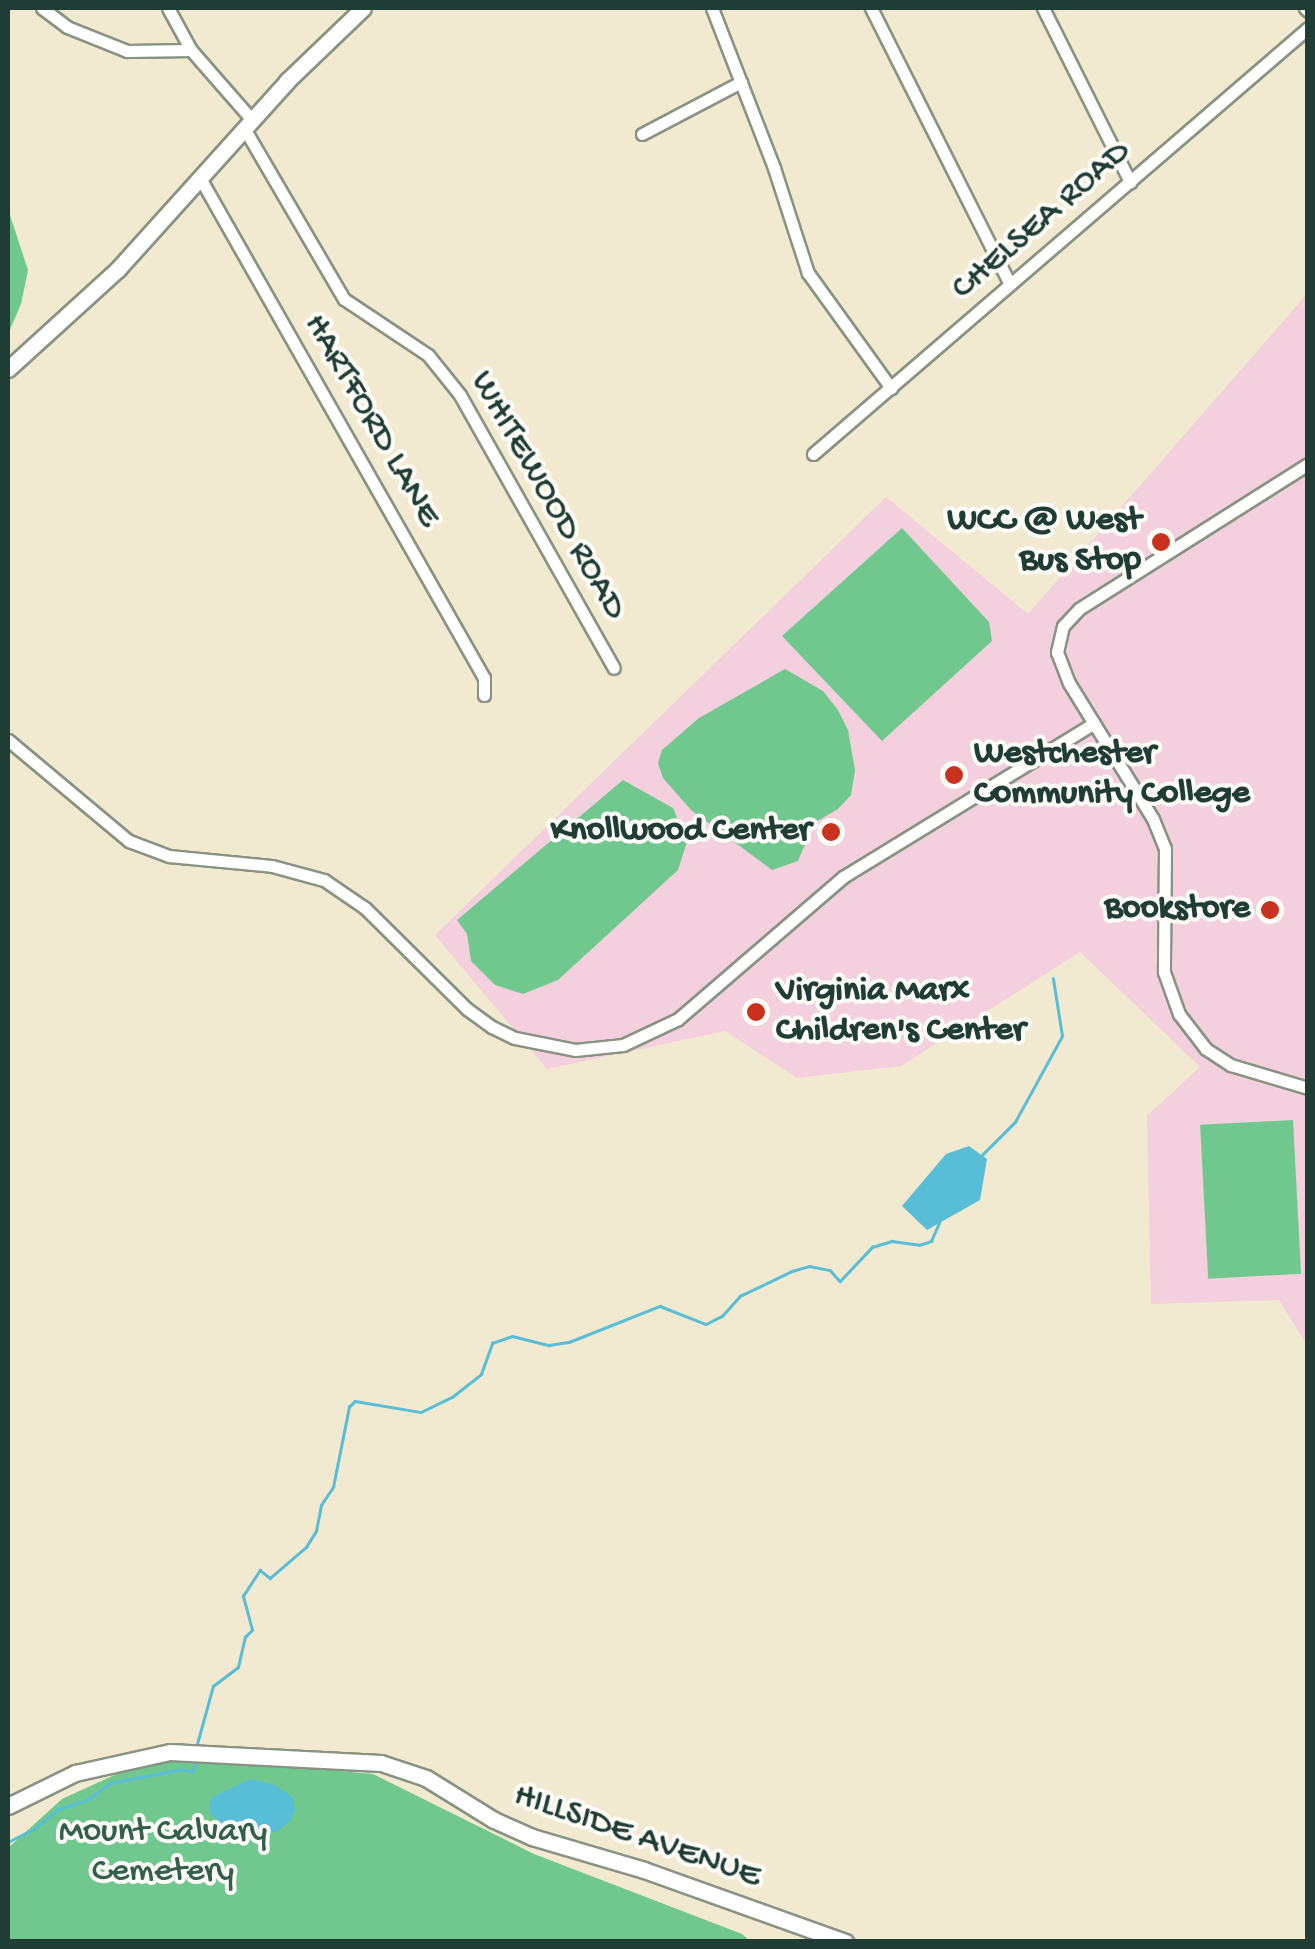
<!DOCTYPE html>
<style>
body{margin:0}
#map{position:relative;width:1315px;height:1949px;overflow:hidden;background:#f2e9d1;font-family:"Gochi Hand",sans-serif}
div>[style]{position:absolute}
[style*='--x']{left:calc(var(--x)*1px);top:calc(var(--y)*1px);width:calc(var(--w)*1px);rotate:calc(var(--a)*1deg)}
.built>*{inset:0;background:#f4cfdd}
.green>*{inset:0;background:#70c88e;transform-origin:0 0}
.water>*{inset:0;background:#58bdd6}
.stream>*{height:2.5px;margin:-1.25px;padding:0 1.25px;transform-origin:1.25px;border-radius:1.25px;background:#58bdd6}
.roads{filter:drop-shadow(2px 0 #889382) drop-shadow(-2px 0 #889382) drop-shadow(0 2px #889382) drop-shadow(0 -2px #889382)}
.minor>*{height:11px;margin:-5.5px;padding:0 5.5px;transform-origin:5.5px;border-radius:5.5px;background:#fff}
.secondary>*{height:15px;margin:-7.5px;padding:0 7.5px;transform-origin:7.5px;border-radius:7.5px;background:#fff}
.dots>*{width:28px;height:28px;translate:-50% -50%;box-sizing:border-box;border:5px solid #fdfcf7;border-radius:50%}
span{translate:-50% -50%;white-space:nowrap;text-align:center;line-height:1.15;-webkit-text-stroke:8px #fdfcf7;paint-order:stroke}
.street-label{font-size:35px;color:#1f3d34}
.poi-label{font-size:35px;color:#1f3d34;font-weight:700}
.right{translate:-100% -50%;text-align:right}
.left{translate:0 -50%;text-align:left}
.park-label{font-size:35px;color:#33604a}
.frame{position:absolute;inset:0;border:10px solid #1f3d34;pointer-events:none}
</style>
<div id="map">
<div class="built">
<i style="clip-path:polygon(1307px 294px,1307px 1345px,1279px 1300px,1151px 1304px,1147px 1116px,1200px 1067px,1080px 952px,901px 1066px,797px 1078px,725px 1031px,547px 1069px,435px 935px,886px 497px,1028px 614px)"></i>
</div>
<div class="green">
<i style="clip-path:polygon(8px 209px,28px 270px,21px 304px,8px 334px)"></i>
<i style="clip-path:polygon(902px 528px,989px 622px,992px 641px,882px 741px,782px 636px)"></i>
<i style="clip-path:polygon(785px 669px,823px 691px,838px 710px,848px 730px,855px 770px,851px 795px,838px 809px,814px 823px,798px 861px,772px 870px,691px 810px,663px 778px,658px 763px,662px 750px,699px 718px)"></i>
<i style="clip-path:polygon(623px 780px,673px 808px,687px 842px,678px 870px,558px 980px,523px 994px,495px 985px,471px 961px,467px 934px,457px 920px)"></i>
<i style="left:1293px;top:1120px;width:154px;height:93px;rotate:87deg"></i>
<i style="clip-path:polygon(145px 1761px,251px 1763px,373px 1774px,534px 1854px,742px 1934px,750px 1941px,8px 1941px,8px 1848px,62px 1799px)"></i>
</div>
<div class="water">
<i style="clip-path:polygon(969px 1146px,987px 1159px,980px 1200px,927px 1230px,902px 1206px,946px 1154px)"></i>
<i style="clip-path:polygon(251px 1779px,275px 1785px,293px 1798px,295px 1810px,291px 1820px,276px 1832px,240px 1835px,211px 1815px,209px 1804px,214px 1796px)"></i>
</div>
<div class="stream">
<i style="--x:982;--y:1155;--w:47;--a:-45"></i>
<i style="--x:1015;--y:1122;--w:98;--a:-61.3"></i>
<i style="--x:1062;--y:1036;--w:58;--a:-99"></i>
<i style="--x:197;--y:1744;--w:60;--a:-74.6"></i>
<i style="--x:213;--y:1686;--w:31;--a:-37"></i>
<i style="--x:238;--y:1667;--w:31;--a:-77"></i>
<i style="--x:245;--y:1637;--w:10;--a:-45"></i>
<i style="--x:252;--y:1630;--w:35;--a:-105"></i>
<i style="--x:243;--y:1596;--w:31;--a:-57"></i>
<i style="--x:260;--y:1570;--w:13;--a:39"></i>
<i style="--x:270;--y:1578;--w:48;--a:-40.7"></i>
<i style="--x:306;--y:1547;--w:19;--a:-58"></i>
<i style="--x:316;--y:1531;--w:26;--a:-79"></i>
<i style="--x:321;--y:1505;--w:22;--a:-56"></i>
<i style="--x:333;--y:1487;--w:82;--a:-78.7"></i>
<i style="--x:349;--y:1407;--w:8;--a:-45"></i>
<i style="--x:355;--y:1401;--w:67;--a:9.5"></i>
<i style="--x:421;--y:1412;--w:34;--a:-26"></i>
<i style="--x:452;--y:1397;--w:37;--a:-38"></i>
<i style="--x:481;--y:1374;--w:33;--a:-70"></i>
<i style="--x:492;--y:1343;--w:21;--a:-19"></i>
<i style="--x:512;--y:1336;--w:38;--a:14"></i>
<i style="--x:549;--y:1345;--w:20;--a:-9"></i>
<i style="--x:569;--y:1342;--w:98;--a:-21.6"></i>
<i style="--x:660;--y:1306;--w:49;--a:21.4"></i>
<i style="--x:706;--y:1324;--w:18;--a:-27"></i>
<i style="--x:722;--y:1316;--w:27;--a:-48"></i>
<i style="--x:740;--y:1296;--w:58;--a:-25.7"></i>
<i style="--x:792;--y:1271;--w:18;--a:-16"></i>
<i style="--x:809;--y:1266;--w:21;--a:11"></i>
<i style="--x:830;--y:1270;--w:15;--a:48"></i>
<i style="--x:840;--y:1281;--w:47;--a:-46.7"></i>
<i style="--x:872;--y:1247;--w:21;--a:-17"></i>
<i style="--x:892;--y:1241;--w:27;--a:8"></i>
<i style="--x:919;--y:1245;--w:13;--a:-18"></i>
<i style="--x:931;--y:1241;--w:20;--a:-66"></i>
<i style="--x:8;--y:1842;--w:29;--a:-27"></i>
<i style="--x:34;--y:1829;--w:32;--a:-39"></i>
<i style="--x:59;--y:1809;--w:29;--a:-18"></i>
<i style="--x:87;--y:1800;--w:29;--a:-36"></i>
<i style="--x:110;--y:1783;--w:73;--a:-11"></i>
<i style="--x:182;--y:1769;--w:10;--a:17"></i>
<i style="--x:192;--y:1772;--w:13;--a:-67"></i>
</div>
<div class="roads">
<div class="minor">
<i style="--x:42;--y:8;--w:31;--a:37"></i>
<i style="--x:67;--y:27;--w:65;--a:21.8"></i>
<i style="--x:127;--y:51;--w:64;--a:-0.9"></i>
<i style="--x:168;--y:8;--w:48;--a:61.3"></i>
<i style="--x:191;--y:50;--w:93;--a:48.9"></i>
<i style="--x:712;--y:8;--w:172;--a:68.8"></i>
<i style="--x:774;--y:168;--w:110;--a:72.1"></i>
<i style="--x:808;--y:273;--w:142;--a:54.2"></i>
<i style="--x:871;--y:8;--w:309;--a:63.3"></i>
<i style="--x:1043;--y:8;--w:195;--a:63.4"></i>
<i style="--x:1305;--y:8;--w:4;--a:45"></i>
<i style="--x:244;--y:128;--w:198;--a:59.7"></i>
<i style="--x:344;--y:299;--w:101;--a:33.7"></i>
<i style="--x:428;--y:355;--w:51;--a:51.3"></i>
<i style="--x:460;--y:395;--w:313;--a:60.6"></i>
<i style="--x:642;--y:134;--w:112;--a:-27.7"></i>
<i style="--x:200;--y:178;--w:575;--a:60.4"></i>
<i style="--x:484;--y:678;--w:17;--a:90"></i>
<i style="--x:813;--y:454;--w:653;--a:-40.72"></i>
<i style="--x:1308;--y:464;--w:271;--a:147.7"></i>
<i style="--x:1079;--y:609;--w:23;--a:133"></i>
<i style="--x:1063;--y:626;--w:27;--a:103"></i>
<i style="--x:1057;--y:652;--w:33;--a:69"></i>
<i style="--x:1069;--y:683;--w:160;--a:58.3"></i>
<i style="--x:1153;--y:819;--w:31;--a:68"></i>
<i style="--x:1165;--y:848;--w:124;--a:90.5"></i>
<i style="--x:1164;--y:972;--w:45;--a:70.3"></i>
<i style="--x:1179;--y:1014;--w:44;--a:52.4"></i>
<i style="--x:1206;--y:1049;--w:30;--a:33"></i>
<i style="--x:1231;--y:1065;--w:80;--a:16.6"></i>
<i style="--x:8;--y:740;--w:158;--a:39.9"></i>
<i style="--x:129;--y:841;--w:43;--a:20.6"></i>
<i style="--x:169;--y:856;--w:103;--a:5.5"></i>
<i style="--x:272;--y:866;--w:54;--a:15.1"></i>
<i style="--x:324;--y:880;--w:50;--a:34.3"></i>
<i style="--x:365;--y:908;--w:144;--a:44.7"></i>
<i style="--x:467;--y:1009;--w:31;--a:36"></i>
<i style="--x:492;--y:1027;--w:25;--a:26"></i>
<i style="--x:515;--y:1038;--w:61;--a:11.3"></i>
<i style="--x:575;--y:1050;--w:48;--a:-5.9"></i>
<i style="--x:623;--y:1045;--w:61;--a:-25.3"></i>
<i style="--x:678;--y:1019;--w:218;--a:-40.7"></i>
<i style="--x:843;--y:877;--w:294;--a:-31.5"></i>
</div>
<div class="secondary">
<i style="--x:8;--y:369;--w:149;--a:-42.3"></i>
<i style="--x:118;--y:269;--w:253;--a:-48"></i>
<i style="--x:287;--y:81;--w:105;--a:-43.8"></i>
<i style="--x:8;--y:1806;--w:75;--a:-26.2"></i>
<i style="--x:75;--y:1773;--w:97;--a:-12.5"></i>
<i style="--x:170;--y:1752;--w:211;--a:3"></i>
<i style="--x:381;--y:1763;--w:47;--a:18.4"></i>
<i style="--x:426;--y:1778;--w:80;--a:31.7"></i>
<i style="--x:494;--y:1820;--w:42;--a:24.1"></i>
<i style="--x:532;--y:1837;--w:117;--a:16.4"></i>
<i style="--x:644;--y:1870;--w:214;--a:19.7"></i>
</div>
</div>
<div class="dots">
<i style="left:1161px;top:542px;background:#c8321e"></i>
<i style="left:954px;top:775px;background:#c8321e"></i>
<i style="left:831px;top:832px;background:#c8321e"></i>
<i style="left:1270px;top:910px;background:#c8321e"></i>
<i style="left:756px;top:1012px;background:#c8321e"></i>
</div>
<div class="street-label">
<span style="left:1042px;top:221px;rotate:-41deg">CHELSEA ROAD</span>
<span style="left:371px;top:421px;rotate:60deg">HARTFORD LANE</span>
<span style="left:547px;top:496px;rotate:60deg">WHITEWOOD ROAD</span>
<span style="left:637px;top:1837px;rotate:19deg">HILLSIDE AVENUE</span>
</div>
<div class="poi-label">
<span class="right" style="left:1141px;top:542px">WCC @ West<br>Bus Stop</span>
<span class="left" style="left:974px;top:775px">Westchester<br>Community College</span>
<span class="right" style="left:811px;top:832px">Knollwood Center</span>
<span class="right" style="left:1250px;top:910px">Bookstore</span>
<span class="left" style="left:776px;top:1012px">Virginia Marx<br>Children's Center</span>
</div>
<div class="park-label">
<span style="left:163px;top:1853px">Mount Calvary<br>Cemetery</span>
</div>
<div class="frame"></div>
</div>
